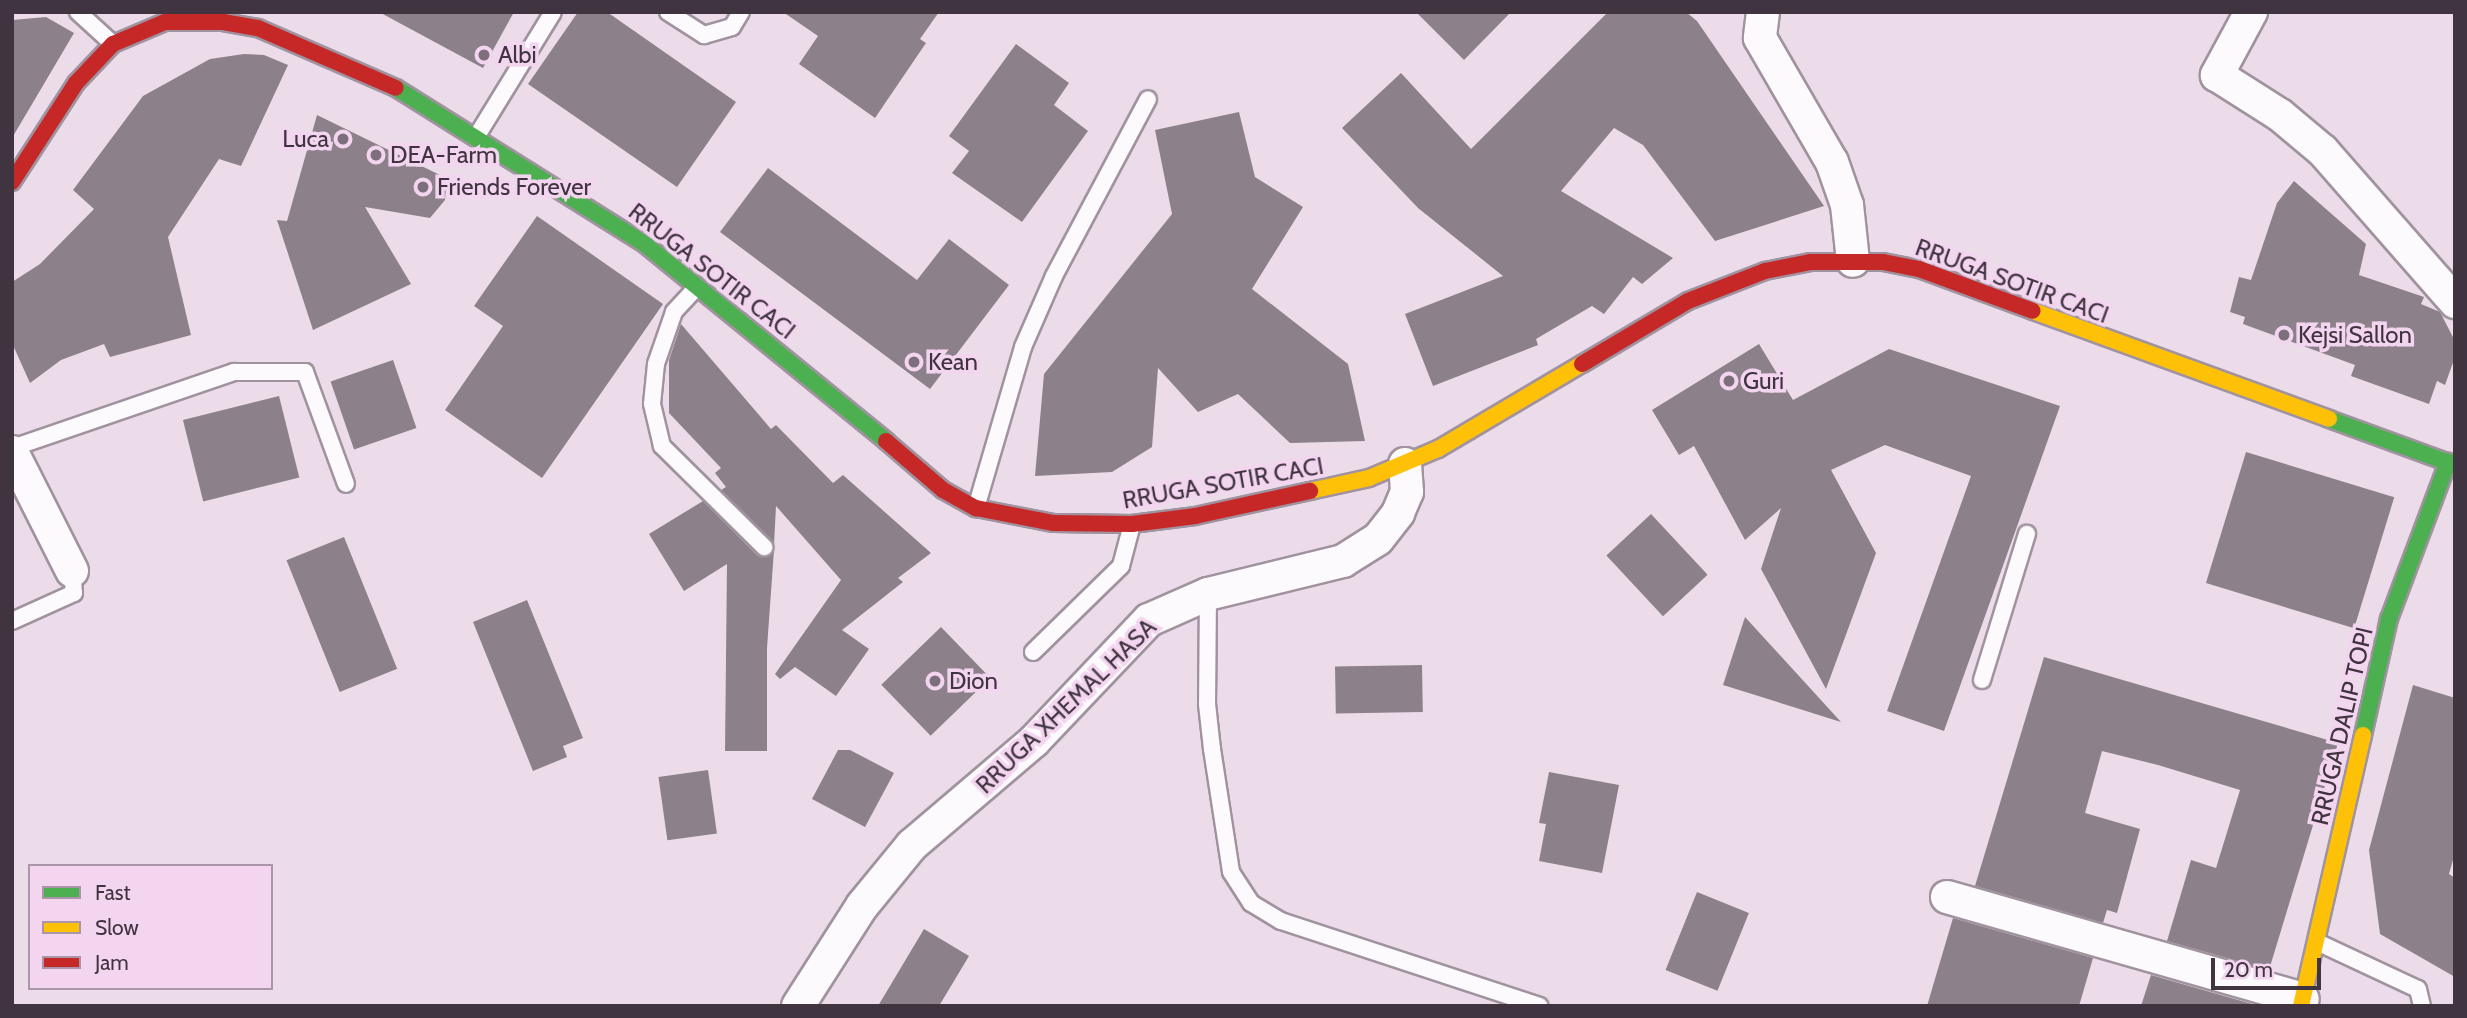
<!DOCTYPE html>
<style>
body{margin:0}
#map{position:relative;width:2467px;height:1018px;overflow:hidden;background:#ecdcea;font-family:Cabin,sans-serif}
div>[style]{position:absolute}
[style*='--x']{left:calc(var(--x)*1px);top:calc(var(--y)*1px);width:calc(var(--w)*1px);rotate:calc(var(--a)*1deg)}
.building>*{inset:0;background:#8c808a;transform-origin:0 0}
.roads{filter:drop-shadow(2px 0 #a0939f) drop-shadow(-2px 0 #a0939f) drop-shadow(0 2px #a0939f) drop-shadow(0 -2px #a0939f)}
.lane>*{height:16px;margin:-8px;padding:0 8px;transform-origin:8px;border-radius:8px;background:#fcfafc}
.street>*{height:32px;margin:-16px;padding:0 16px;transform-origin:16px;border-radius:16px;background:#fcfafc}
.fast>*{height:16px;margin:-8px;padding:0 8px;transform-origin:8px;border-radius:8px;background:#4caf50}
.slow>*{height:16px;margin:-8px;padding:0 8px;transform-origin:8px;border-radius:8px;background:#ffc107}
.jam>*{height:16px;margin:-8px;padding:0 8px;transform-origin:8px;border-radius:8px;background:#c62828}
.dots>*{width:19px;height:19px;translate:-50% -50%;box-sizing:border-box;border:4px solid #f3d5f0;border-radius:50%}
span{translate:-50% -50%;white-space:nowrap;text-align:center;line-height:1.15;-webkit-text-stroke:7px #f3d5f0;paint-order:stroke}
.poi-label{font-size:24px;color:#3f343f}
.left{translate:0 -50%;text-align:left}
.right{translate:-100% -50%;text-align:right}
.street-label{font-size:24px;color:#3f343f}
.frame{position:absolute;inset:0;border:14px solid #3f343f;pointer-events:none}
.legend{position:absolute;left:28px;top:864px;width:245px;height:126px;box-sizing:border-box;background:#f3d5f0;border:2px solid #ab95a9;margin:0;padding:9px 12px;list-style:none;font-size:21px;color:#3f343f}
.legend li{display:flex;align-items:center;gap:14px;height:35px}
.legend b{width:35px;border:2px solid #ab95a9}
.scale{position:absolute;left:2211px;top:958px;width:110px;height:32px;box-sizing:border-box;border:4px solid #3f343f;border-top:0;padding-left:9px;font-size:21px;line-height:24px;white-space:nowrap;color:#3f343f;-webkit-text-stroke:5px #f3d5f0;paint-order:stroke}
</style>
<div id="map">
<div class="building">
<i style="clip-path:polygon(379px 12px,514px 12px,483px 68px)"></i>
<i style="clip-path:polygon(578px 12px,607px 12px,736px 102px,677px 187px,528px 84px)"></i>
<i style="clip-path:polygon(783px 12px,939px 12px,920px 39px,926px 43px,875px 118px,799px 64px,818px 36px)"></i>
<i style="clip-path:polygon(1416px 12px,1511px 12px,1464px 60px)"></i>
<i style="clip-path:polygon(1608px 12px,1686px 12px,1697px 21px,1824px 206px,1715px 241px,1643px 145px,1614px 128px,1561px 191px,1673px 258px,1642px 284px,1633px 277px,1604px 314px,1592px 306px,1536px 339px,1538px 345px,1433px 386px,1405px 314px,1503px 276px,1418px 208px,1342px 128px,1401px 73px,1471px 149px)"></i>
<i style="clip-path:polygon(46px 17px,74px 33px,12px 138px,12px 20px)"></i>
<i style="clip-path:polygon(1016px 44px,1069px 83px,1054px 105px,1088px 131px,1022px 222px,952px 173px,969px 151px,949px 136px)"></i>
<i style="clip-path:polygon(244px 54px,264px 55px,288px 65px,241px 166px,219px 159px,168px 237px,191px 335px,110px 357px,104px 344px,61px 360px,30px 383px,12px 343px,12px 282px,40px 264px,94px 209px,73px 190px,143px 96px,210px 59px)"></i>
<i style="clip-path:polygon(1239px 112px,1255px 177px,1303px 207px,1252px 289px,1348px 364px,1365px 441px,1290px 443px,1238px 394px,1198px 412px,1158px 368px,1152px 447px,1112px 472px,1035px 476px,1044px 374px,1172px 214px,1155px 130px)"></i>
<i style="clip-path:polygon(317px 115px,442px 176px,446px 187px,445px 200px,430px 218px,365px 207px,411px 284px,313px 330px,277px 220px,287px 221px)"></i>
<i style="clip-path:polygon(768px 168px,917px 280px,949px 239px,1009px 285px,930px 389px,720px 232px)"></i>
<i style="clip-path:polygon(2294px 181px,2366px 244px,2359px 275px,2424px 297px,2421px 304px,2440px 312px,2455px 341px,2455px 357px,2445px 385px,2437px 381px,2429px 404px,2351px 376px,2355px 365px,2243px 324px,2245px 317px,2230px 312px,2239px 277px,2251px 280px,2277px 203px)"></i>
<i style="clip-path:polygon(537px 216px,663px 304px,542px 478px,445px 410px,503px 326px,474px 306px)"></i>
<i style="clip-path:polygon(681px 324px,771px 429px,776px 425px,833px 483px,843px 475px,931px 553px,898px 578px,903px 582px,842px 630px,869px 649px,836px 696px,795px 667px,780px 679px,775px 674px,841px 580px,776px 506px,774px 545px,721px 490px,726px 487px,715px 473px,721px 468px,669px 413px,669px 360px)"></i>
<i style="clip-path:polygon(1759px 344px,1793px 400px,1889px 349px,2060px 406px,1944px 731px,1887px 711px,1971px 476px,1885px 445px,1831px 470px,1876px 553px,1826px 689px,1761px 569px,1781px 508px,1745px 540px,1694px 446px,1679px 455px,1652px 410px)"></i>
<i style="left:393px;top:360px;width:72px;height:66px;rotate:71deg"></i>
<i style="left:279px;top:396px;width:84px;height:99px;rotate:76deg"></i>
<i style="left:2246px;top:452px;width:155px;height:137px;rotate:17deg"></i>
<i style="clip-path:polygon(703px 501px,757px 555px,767px 557px,774px 550px,767px 648px,767px 751px,725px 751px,727px 564px,684px 591px,649px 534px)"></i>
<i style="left:1651px;top:514px;width:83px;height:61px;rotate:47deg"></i>
<i style="left:344px;top:537px;width:142px;height:62px;rotate:68deg"></i>
<i style="clip-path:polygon(527px 600px,583px 738px,563px 746px,567px 757px,533px 771px,473px 622px)"></i>
<i style="clip-path:polygon(1745px 617px,1841px 722px,1723px 685px)"></i>
<i style="left:941px;top:627px;width:71px;height:83px;rotate:46deg"></i>
<i style="clip-path:polygon(2044px 657px,2338px 743px,2269px 970px,2167px 941px,2191px 860px,2216px 868px,2240px 790px,2158px 765px,2102px 751px,2085px 813px,2140px 829px,2117px 913px,2107px 910px,2103px 923px,1975px 886px)"></i>
<i style="left:1422px;top:665px;width:47px;height:87px;rotate:89deg"></i>
<i style="clip-path:polygon(2413px 685px,2455px 698px,2455px 853px,2449px 874px,2455px 878px,2455px 977px,2380px 934px,2369px 850px)"></i>
<i style="clip-path:polygon(838px 750px,850px 750px,894px 773px,865px 827px,812px 799px)"></i>
<i style="left:708px;top:770px;width:64px;height:50px;rotate:82deg"></i>
<i style="clip-path:polygon(1549px 772px,1619px 785px,1602px 873px,1539px 861px,1546px 824px,1539px 823px)"></i>
<i style="left:1697px;top:892px;width:56px;height:84px;rotate:22deg"></i>
<i style="clip-path:polygon(1953px 918px,2093px 958px,2079px 1006px,1927px 1006px)"></i>
<i style="clip-path:polygon(924px 929px,969px 956px,939px 1006px,878px 1006px)"></i>
<i style="clip-path:polygon(2151px 975px,2259px 1006px,2141px 1006px)"></i>
</div>
<div class="roads">
<div class="lane">
<i style="--x:78;--y:12;--w:47;--a:42.4"></i>
<i style="--x:668;--y:12;--w:43;--a:32.6"></i>
<i style="--x:704;--y:35;--w:29;--a:-16"></i>
<i style="--x:732;--y:27;--w:17;--a:-59"></i>
<i style="--x:478;--y:134;--w:143;--a:-58.4"></i>
<i style="--x:697;--y:287;--w:34;--a:133"></i>
<i style="--x:674;--y:312;--w:55;--a:109.1"></i>
<i style="--x:656;--y:364;--w:40;--a:95.7"></i>
<i style="--x:652;--y:404;--w:43;--a:76.6"></i>
<i style="--x:662;--y:446;--w:144;--a:44.7"></i>
<i style="--x:12;--y:448;--w:235;--a:-18.9"></i>
<i style="--x:234;--y:372;--w:71;--a:0"></i>
<i style="--x:305;--y:372;--w:119;--a:69.9"></i>
<i style="--x:976;--y:508;--w:168;--a:-73.7"></i>
<i style="--x:1023;--y:347;--w:77;--a:-66.4"></i>
<i style="--x:1054;--y:276;--w:200;--a:-62"></i>
<i style="--x:1208;--y:594;--w:110;--a:90.5"></i>
<i style="--x:1207;--y:704;--w:45;--a:83.7"></i>
<i style="--x:1212;--y:749;--w:124;--a:81.2"></i>
<i style="--x:1231;--y:872;--w:37;--a:57"></i>
<i style="--x:1251;--y:903;--w:35;--a:31"></i>
<i style="--x:1281;--y:921;--w:272;--a:18.2"></i>
<i style="--x:12;--y:621;--w:68;--a:-24.3"></i>
<i style="--x:74;--y:593;--w:22;--a:-95"></i>
<i style="--x:1033;--y:652;--w:123;--a:-44.3"></i>
<i style="--x:1121;--y:566;--w:43;--a:-75.3"></i>
<i style="--x:1982;--y:680;--w:153;--a:-72.9"></i>
<i style="--x:2317;--y:942;--w:111;--a:25"></i>
<i style="--x:2418;--y:989;--w:17;--a:77"></i>
</div>
<div class="street">
<i style="--x:1763;--y:12;--w:26;--a:97"></i>
<i style="--x:1760;--y:38;--w:143;--a:59.9"></i>
<i style="--x:1832;--y:162;--w:46;--a:70.8"></i>
<i style="--x:1847;--y:205;--w:56;--a:83.9"></i>
<i style="--x:2251;--y:12;--w:72;--a:118.4"></i>
<i style="--x:2217;--y:75;--w:75;--a:32.4"></i>
<i style="--x:2280;--y:115;--w:56;--a:39.9"></i>
<i style="--x:2323;--y:151;--w:201;--a:48.8"></i>
<i style="--x:12;--y:452;--w:133;--a:63.2"></i>
<i style="--x:1947;--y:897;--w:370;--a:16"></i>
<i style="--x:798;--y:1006;--w:119;--a:-57.4"></i>
<i style="--x:862;--y:906;--w:79;--a:-50.7"></i>
<i style="--x:912;--y:845;--w:160;--a:-40.4"></i>
<i style="--x:1034;--y:741;--w:167;--a:-46.5"></i>
<i style="--x:1149;--y:620;--w:64;--a:-23.8"></i>
<i style="--x:1208;--y:594;--w:139;--a:-13.7"></i>
<i style="--x:1343;--y:561;--w:41;--a:-32.2"></i>
<i style="--x:1378;--y:539;--w:33;--a:-52"></i>
<i style="--x:1398;--y:513;--w:23;--a:-67"></i>
<i style="--x:1407;--y:492;--w:28;--a:-94"></i>
</div>
<div class="fast">
<i style="--x:396;--y:88;--w:295;--a:32.1"></i>
<i style="--x:646;--y:245;--w:310;--a:39.2"></i>
<i style="--x:2329;--y:419;--w:134;--a:20.1"></i>
<i style="--x:2363;--y:735;--w:119;--a:-77.4"></i>
<i style="--x:2389;--y:619;--w:168;--a:-69.4"></i>
</div>
<div class="slow">
<i style="--x:2033;--y:311;--w:315;--a:20"></i>
<i style="--x:1310;--y:491;--w:60;--a:-12.4"></i>
<i style="--x:1369;--y:478;--w:75;--a:-22.8"></i>
<i style="--x:1438;--y:449;--w:167;--a:-30.6"></i>
<i style="--x:2301;--y:1006;--w:278;--a:-77.1"></i>
</div>
<div class="jam">
<i style="--x:12;--y:182;--w:118;--a:-57.1"></i>
<i style="--x:76;--y:83;--w:54;--a:-46.5"></i>
<i style="--x:113;--y:44;--w:56;--a:-22.9"></i>
<i style="--x:165;--y:22;--w:58;--a:0"></i>
<i style="--x:223;--y:22;--w:36;--a:10"></i>
<i style="--x:258;--y:28;--w:150;--a:23.5"></i>
<i style="--x:1582;--y:364;--w:123;--a:-30.7"></i>
<i style="--x:1688;--y:301;--w:83;--a:-21.3"></i>
<i style="--x:1765;--y:271;--w:47;--a:-11.1"></i>
<i style="--x:1811;--y:262;--w:72;--a:0"></i>
<i style="--x:1883;--y:262;--w:37;--a:11"></i>
<i style="--x:1919;--y:269;--w:121;--a:20.2"></i>
<i style="--x:886;--y:441;--w:75;--a:40.7"></i>
<i style="--x:943;--y:490;--w:38;--a:29"></i>
<i style="--x:976;--y:508;--w:78;--a:11"></i>
<i style="--x:1053;--y:523;--w:79;--a:0.7"></i>
<i style="--x:1132;--y:524;--w:64;--a:-7.2"></i>
<i style="--x:1195;--y:516;--w:118;--a:-12.3"></i>
</div>
</div>
<div class="dots">
<i style="left:484px;top:55px;background:#7c6f7b"></i>
<i style="left:343px;top:139px;background:#7c6f7b"></i>
<i style="left:376px;top:155px;background:#7c6f7b"></i>
<i style="left:423px;top:187px;background:#7c6f7b"></i>
<i style="left:2284px;top:335px;background:#7c6f7b"></i>
<i style="left:914px;top:362px;background:#7c6f7b"></i>
<i style="left:1729px;top:381px;background:#7c6f7b"></i>
<i style="left:935px;top:681px;background:#7c6f7b"></i>
</div>
<div class="poi-label">
<span class="left" style="left:498px;top:55px">Albi</span>
<span class="right" style="left:329px;top:139px">Luca</span>
<span class="left" style="left:390px;top:155px">DEA-Farm</span>
<span class="left" style="left:437px;top:187px">Friends Forever</span>
<span class="left" style="left:2298px;top:335px">Kejsi Sallon</span>
<span class="left" style="left:928px;top:362px">Kean</span>
<span class="left" style="left:1743px;top:381px">Guri</span>
<span class="left" style="left:949px;top:681px">Dion</span>
</div>
<div class="street-label">
<span style="left:712px;top:271px;rotate:38deg">RRUGA SOTIR CACI</span>
<span style="left:2012px;top:281px;rotate:20deg">RRUGA SOTIR CACI</span>
<span style="left:1223px;top:483px;rotate:-10deg">RRUGA SOTIR CACI</span>
<span style="left:1066px;top:706px;rotate:-44deg">RRUGA XHEMAL HASA</span>
<span style="left:2342px;top:726px;rotate:-77deg">RRUGA DALIP TOPI</span>
</div>
<div class="frame"></div>
<ul class="legend">
<li><b style="height:9px;background:#4caf50"></b>Fast</li>
<li><b style="height:9px;background:#ffc107"></b>Slow</li>
<li><b style="height:9px;background:#c62828"></b>Jam</li>
</ul>
<div class="scale">20 m</div>
</div>
